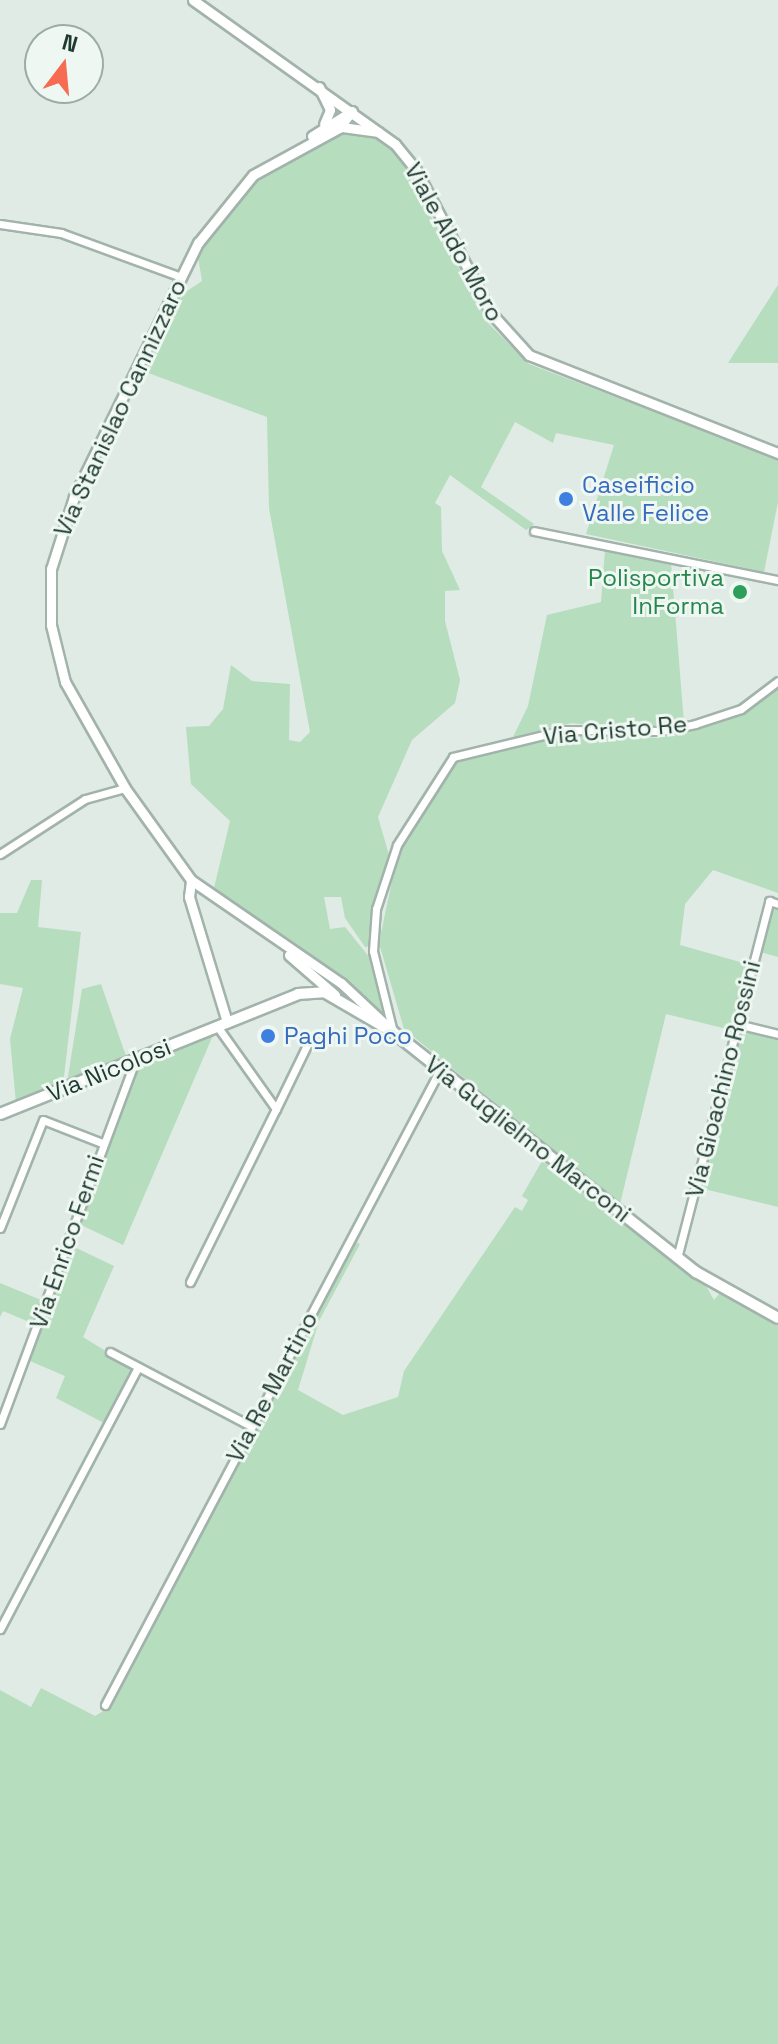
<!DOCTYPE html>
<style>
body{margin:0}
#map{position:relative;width:778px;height:2044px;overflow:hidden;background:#dfebe4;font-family:"Space Grotesk",sans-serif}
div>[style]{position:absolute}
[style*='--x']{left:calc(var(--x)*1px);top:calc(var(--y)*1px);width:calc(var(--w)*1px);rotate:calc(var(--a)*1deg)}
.green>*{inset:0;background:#b6ddbd}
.roads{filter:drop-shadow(2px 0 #a2b3ab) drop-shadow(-2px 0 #a2b3ab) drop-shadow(0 2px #a2b3ab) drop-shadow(0 -2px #a2b3ab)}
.minor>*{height:7px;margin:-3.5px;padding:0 3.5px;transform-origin:3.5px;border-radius:3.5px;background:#fff}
.tertiary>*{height:9px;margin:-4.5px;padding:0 4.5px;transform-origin:4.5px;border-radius:4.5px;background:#fff}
.secondary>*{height:10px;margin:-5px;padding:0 5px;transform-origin:5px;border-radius:5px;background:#fff}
.dots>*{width:22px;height:22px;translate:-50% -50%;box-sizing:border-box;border:4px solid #eff7f2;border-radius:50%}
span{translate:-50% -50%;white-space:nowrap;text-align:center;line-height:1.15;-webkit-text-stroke:6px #eff7f2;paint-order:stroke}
.street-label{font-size:24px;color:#1f3b31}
.shop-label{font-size:24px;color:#366cbe}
.left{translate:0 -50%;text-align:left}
.leisure-label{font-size:24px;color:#27864d}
.right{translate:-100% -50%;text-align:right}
.north{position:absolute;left:24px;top:24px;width:80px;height:80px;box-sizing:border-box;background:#eff7f2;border:2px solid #9caca5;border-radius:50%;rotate:16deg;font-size:22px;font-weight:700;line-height:32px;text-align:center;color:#1f3b31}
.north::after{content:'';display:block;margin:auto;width:28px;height:36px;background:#f66b52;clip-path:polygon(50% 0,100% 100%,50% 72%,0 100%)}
</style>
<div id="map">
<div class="green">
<i style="clip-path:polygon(346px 131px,376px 136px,398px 155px,489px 324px,529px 364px,778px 459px,778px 502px,764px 572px,586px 534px,614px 445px,556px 433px,553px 443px,515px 422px,481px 487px,534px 524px,526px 530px,450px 475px,435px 503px,441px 507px,442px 551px,460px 590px,445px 591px,445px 621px,460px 680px,455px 703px,412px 740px,378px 817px,389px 855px,383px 893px,372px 909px,371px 946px,365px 947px,345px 918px,341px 897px,324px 897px,330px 929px,345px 927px,374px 963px,383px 1012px,214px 888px,230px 821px,191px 784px,186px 727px,209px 726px,223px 709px,231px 665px,252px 681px,290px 684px,289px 740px,300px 742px,310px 732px,269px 508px,267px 417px,143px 371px,178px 297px,202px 281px,198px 257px,232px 205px,275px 165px)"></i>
<i style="clip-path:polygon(778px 285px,778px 363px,728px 363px)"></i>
<i style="clip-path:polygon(605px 550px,671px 562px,684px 723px,630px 730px,572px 723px,513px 737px,528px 706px,547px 615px,601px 602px)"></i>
<i style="clip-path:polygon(778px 688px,778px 893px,713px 870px,685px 904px,680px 945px,747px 964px,731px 1030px,666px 1014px,620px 1204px,404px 1029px,379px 943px,399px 847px,458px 760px,580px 732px,657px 738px,744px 712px)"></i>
<i style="clip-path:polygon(31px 880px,42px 880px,38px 927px,81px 932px,63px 1085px,16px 1103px,10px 1039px,23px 988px,0 984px,0 913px,17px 913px)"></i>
<i style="clip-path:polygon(778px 909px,778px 957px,760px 952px,769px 912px)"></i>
<i style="clip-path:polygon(101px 984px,127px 1059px,67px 1083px,82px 989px)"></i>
<i style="clip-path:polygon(738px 1028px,778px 1038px,778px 1207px,700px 1188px)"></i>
<i style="clip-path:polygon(214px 1033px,123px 1245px,75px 1222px,137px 1066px)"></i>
<i style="clip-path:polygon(542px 1161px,705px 1284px,714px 1300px,720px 1293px,778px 1326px,778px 2044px,0 2044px,0 1690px,31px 1707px,41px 1688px,95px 1716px,112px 1706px,355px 1242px,360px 1244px,319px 1321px,298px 1390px,343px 1415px,398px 1397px,404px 1371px,515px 1207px,522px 1211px,528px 1200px,522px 1196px)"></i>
<i style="clip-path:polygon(68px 1244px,114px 1266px,83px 1337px,133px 1368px,104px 1423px,56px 1398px,65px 1376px,30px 1361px)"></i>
<i style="clip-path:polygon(0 1283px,41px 1300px,34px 1324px,3px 1311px,0 1317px)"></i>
</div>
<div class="roads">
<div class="minor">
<i style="--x:0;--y:224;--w:62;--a:8.4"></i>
<i style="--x:61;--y:233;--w:128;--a:20.1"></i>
<i style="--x:534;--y:531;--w:249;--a:11.4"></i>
<i style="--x:0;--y:854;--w:101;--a:-32.9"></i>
<i style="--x:85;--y:799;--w:41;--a:-15.4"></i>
<i style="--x:737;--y:1024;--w:42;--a:13.7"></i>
<i style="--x:393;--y:1032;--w:83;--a:-103.9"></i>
<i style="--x:373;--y:951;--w:42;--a:-85.9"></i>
<i style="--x:376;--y:909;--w:67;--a:-71.8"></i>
<i style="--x:397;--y:845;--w:104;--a:-57.5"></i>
<i style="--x:453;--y:757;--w:115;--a:-13.6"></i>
<i style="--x:565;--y:730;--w:95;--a:0.6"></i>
<i style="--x:660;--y:731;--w:36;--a:-11"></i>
<i style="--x:695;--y:724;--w:48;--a:-18.1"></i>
<i style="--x:741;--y:709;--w:46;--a:-37.1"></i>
<i style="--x:276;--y:1109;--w:76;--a:-64.1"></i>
<i style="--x:0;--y:1228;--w:116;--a:-68.3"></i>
<i style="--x:43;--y:1120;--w:63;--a:21.3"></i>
<i style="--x:677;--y:1258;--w:369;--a:-75.5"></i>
<i style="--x:769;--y:901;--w:9;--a:18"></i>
<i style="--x:190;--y:1282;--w:193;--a:-63.6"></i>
<i style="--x:276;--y:1109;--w:102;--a:-125.4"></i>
<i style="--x:110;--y:1352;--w:159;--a:27.7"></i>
<i style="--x:0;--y:1424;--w:387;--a:-69.6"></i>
<i style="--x:0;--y:1629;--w:296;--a:-62.2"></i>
<i style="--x:105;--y:1705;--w:718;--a:-62.19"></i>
</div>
<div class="tertiary">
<i style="--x:193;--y:0;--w:248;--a:35.5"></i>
<i style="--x:395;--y:144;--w:33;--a:51"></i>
<i style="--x:416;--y:170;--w:161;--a:62.3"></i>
<i style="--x:491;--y:313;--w:57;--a:47.9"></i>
<i style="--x:529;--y:355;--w:268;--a:21.5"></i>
<i style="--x:319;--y:87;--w:25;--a:64"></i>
<i style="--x:330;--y:110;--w:15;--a:113"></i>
<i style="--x:342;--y:127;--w:37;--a:8"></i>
<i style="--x:312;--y:136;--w:47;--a:-32"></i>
<i style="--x:191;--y:880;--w:182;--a:34.5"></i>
<i style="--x:341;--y:983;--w:64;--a:43.1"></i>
<i style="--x:289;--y:955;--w:61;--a:41"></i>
<i style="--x:227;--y:1022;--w:131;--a:-106.9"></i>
<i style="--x:189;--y:897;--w:17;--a:-83"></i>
<i style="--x:191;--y:880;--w:113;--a:-125.7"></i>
<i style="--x:125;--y:788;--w:122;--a:-119.5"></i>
<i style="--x:65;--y:682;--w:59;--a:-103.8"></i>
<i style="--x:51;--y:625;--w:56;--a:-90"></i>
<i style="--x:51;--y:569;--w:76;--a:-72.3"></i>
<i style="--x:74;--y:497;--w:283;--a:-64"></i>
<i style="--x:198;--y:243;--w:87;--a:-51"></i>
<i style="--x:253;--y:175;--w:98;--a:-28.7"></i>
<i style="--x:339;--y:128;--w:21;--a:-53"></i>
</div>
<div class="secondary">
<i style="--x:0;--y:1114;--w:321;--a:-21.9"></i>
<i style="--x:298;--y:994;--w:26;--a:-4"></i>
<i style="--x:324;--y:992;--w:80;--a:30.1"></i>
<i style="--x:393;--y:1032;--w:387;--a:38.4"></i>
<i style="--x:696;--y:1272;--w:94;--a:29.3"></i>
</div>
</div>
<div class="dots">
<i style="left:566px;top:499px;background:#3f7fe0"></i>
<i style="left:740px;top:592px;background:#2e9e5b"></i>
<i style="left:268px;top:1036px;background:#3f7fe0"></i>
</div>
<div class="street-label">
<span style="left:454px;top:242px;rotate:61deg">Viale Aldo Moro</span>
<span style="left:120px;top:408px;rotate:-65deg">Via Stanislao Cannizzaro</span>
<span style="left:615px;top:730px;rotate:-5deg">Via Cristo Re</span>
<span style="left:109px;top:1070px;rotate:-22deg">Via Nicolosi</span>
<span style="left:723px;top:1079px;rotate:-76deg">Via Gioachino Rossini</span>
<span style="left:528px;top:1139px;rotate:38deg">Via Guglielmo Marconi</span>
<span style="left:67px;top:1242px;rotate:-71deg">Via Enrico Fermi</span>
<span style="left:272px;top:1387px;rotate:-62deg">Via Re Martino</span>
</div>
<div class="shop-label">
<span class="left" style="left:582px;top:499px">Caseificio<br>Valle Felice</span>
<span class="left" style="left:284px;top:1036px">Paghi Poco</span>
</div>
<div class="leisure-label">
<span class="right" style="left:724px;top:592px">Polisportiva<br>InForma</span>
</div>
<div class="north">N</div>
</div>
